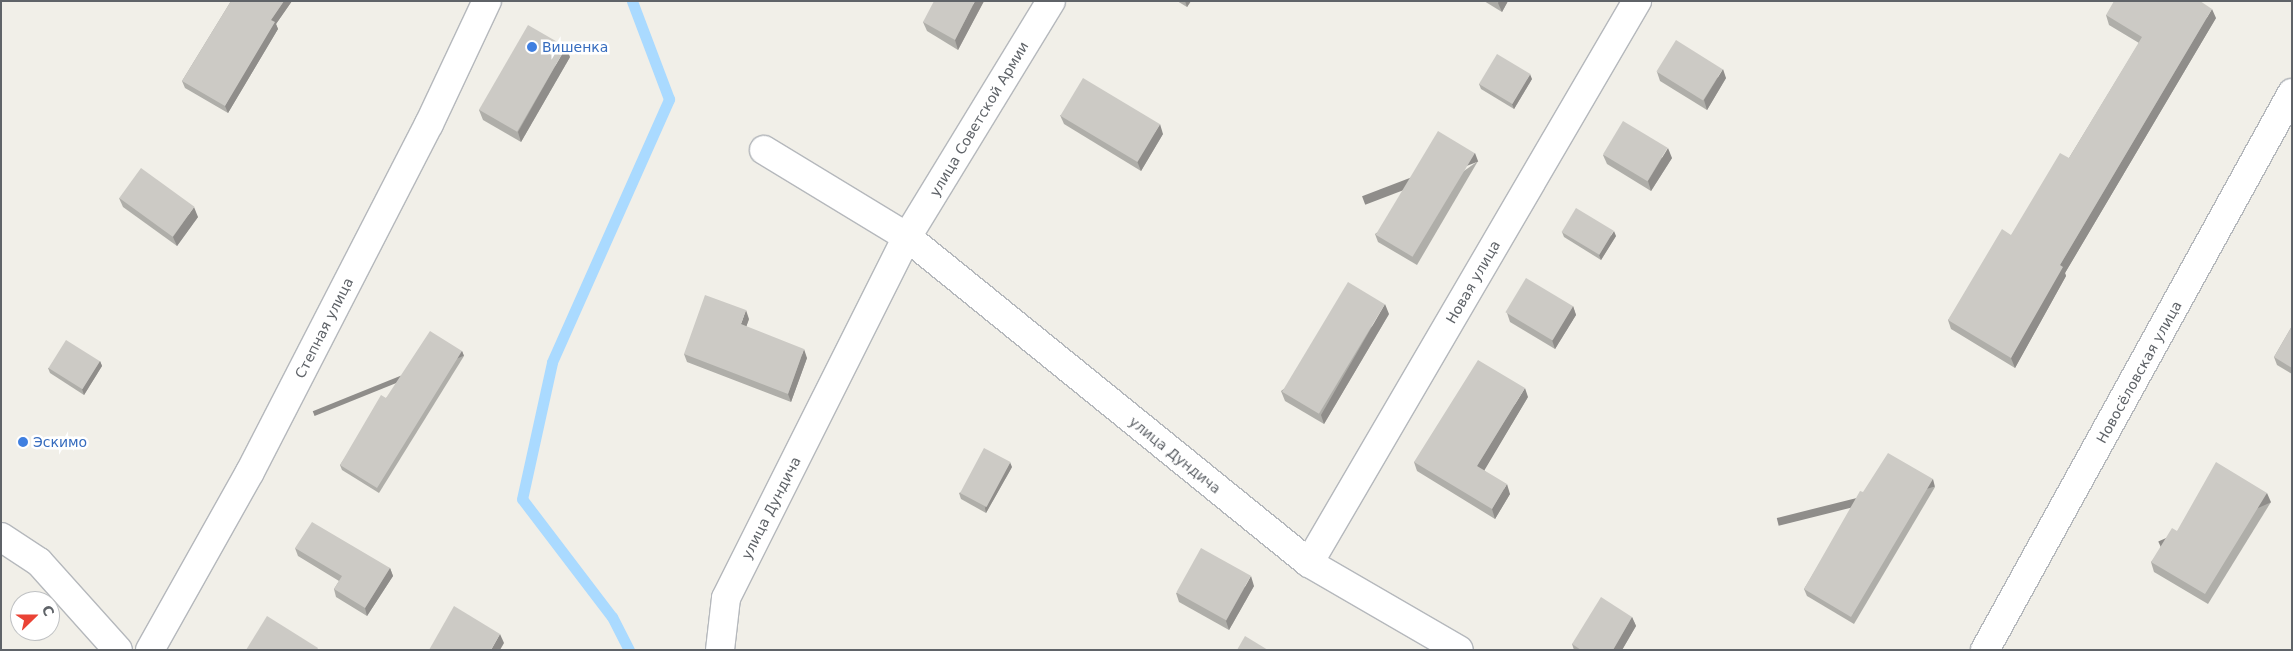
<!DOCTYPE html>
<meta charset="utf-8">
<style>
body{margin:0}
#map{position:relative;width:2293px;height:651px;overflow:hidden;background:#f1efe8;font-family:"DejaVu Sans",sans-serif}
div>[style]{position:absolute}
[style*='--x']{left:calc(var(--x)*1px);top:calc(var(--y)*1px);width:calc(var(--w)*1px);rotate:calc(var(--a)*1deg)}
.stream>*{height:11px;margin:-5.5px;padding:0 5.5px;transform-origin:5.5px;border-radius:5.5px;background:#aadaff}
.roads{filter:drop-shadow(1px 0 #b5b8bc) drop-shadow(-1px 0 #b5b8bc) drop-shadow(0 1px #b5b8bc) drop-shadow(0 -1px #b5b8bc)}
.minor>*{height:28px;margin:-14px;padding:0 14px;transform-origin:14px;border-radius:14px;background:#fff}
.wall>*{inset:0;background:#afaea9}
.shaded-wall>*{inset:0;background:#8f8d8a;transform-origin:0 0}
.building>*{inset:0;background:#cccac5;transform-origin:0 0}
.dots>*{width:14px;height:14px;translate:-50% -50%;box-sizing:border-box;border:2px solid #fff;border-radius:50%}
span{translate:-50% -50%;white-space:nowrap;text-align:center;line-height:1.15;-webkit-text-stroke:5px #fff;paint-order:stroke}
.shop-label{font-size:14px;color:#366cbe}
.left{translate:0 -50%;text-align:left}
.street-label{font-size:14px;color:#5f6368}
.frame{position:absolute;inset:0;border:2px solid #5f6368;pointer-events:none}
.north{position:absolute;left:10px;top:591px;width:50px;height:50px;box-sizing:border-box;background:#fff;border:1px solid #bfc1c3;border-radius:50%;rotate:68deg;font-size:14px;font-weight:700;line-height:20px;text-align:center;color:#5f6368}
.north::after{content:'';display:block;margin:auto;width:18px;height:22px;background:#ea4335;clip-path:polygon(50% 0,100% 100%,50% 72%,0 100%)}
</style>
<div id="map">
<div class="stream">
<i style="--x:629;--y:650;--w:37;--a:-117"></i>
<i style="--x:612;--y:617;--w:148;--a:-127.3"></i>
<i style="--x:522;--y:499;--w:140;--a:-77.6"></i>
<i style="--x:552;--y:362;--w:288;--a:-66"></i>
<i style="--x:669;--y:99;--w:105;--a:-110.7"></i>
</div>
<div class="roads">
<div class="minor">
<i style="--x:764;--y:150;--w:167;--a:31.3"></i>
<i style="--x:907;--y:237;--w:518;--a:39.04"></i>
<i style="--x:1309;--y:563;--w:173;--a:30.1"></i>
<i style="--x:1;--y:537;--w:45;--a:33.3"></i>
<i style="--x:39;--y:562;--w:118;--a:48.1"></i>
<i style="--x:1309;--y:563;--w:651;--a:-59.73"></i>
<i style="--x:150;--y:650;--w:204;--a:-60.7"></i>
<i style="--x:250;--y:472;--w:391;--a:-62.8"></i>
<i style="--x:429;--y:124;--w:136;--a:-64.8"></i>
<i style="--x:720;--y:650;--w:52;--a:-83.4"></i>
<i style="--x:726;--y:598;--w:404;--a:-63.4"></i>
<i style="--x:907;--y:237;--w:276;--a:-58.6"></i>
<i style="--x:1985;--y:650;--w:636;--a:-61.14"></i>
</div>
</div>
<div class="wall">
<i style="clip-path:polygon(231px 1px,292px 1px,276px 24px,278px 29px,228px 113px,185px 88px,182px 81px)"></i>
<i style="clip-path:polygon(984px 1px,958px 50px,927px 31px,923px 22px)"></i>
<i style="clip-path:polygon(1177px 1px,1191px 1px,1187px 7px)"></i>
<i style="clip-path:polygon(1484px 1px,1508px 1px,1502px 12px)"></i>
<i style="clip-path:polygon(2106px 15px,2216px 18px,2065px 273px,2066px 276px,2015px 368px,1951px 329px,1948px 320px,2069px 158px,2139px 43px,2109px 25px)"></i>
<i style="clip-path:polygon(570px 57px,521px 142px,483px 120px,479px 110px)"></i>
<i style="clip-path:polygon(1657px 72px,1726px 78px,1707px 110px,1660px 81px)"></i>
<i style="clip-path:polygon(1532px 79px,1514px 109px,1481px 89px,1479px 84px)"></i>
<i style="clip-path:polygon(1060px 115px,1163px 134px,1141px 171px,1064px 124px)"></i>
<i style="clip-path:polygon(1603px 155px,1672px 158px,1651px 191px,1607px 164px)"></i>
<i style="clip-path:polygon(1478px 161px,1417px 265px,1378px 242px,1375px 234px)"></i>
<i style="clip-path:polygon(119px 198px,198px 217px,177px 246px,123px 207px)"></i>
<i style="clip-path:polygon(1562px 232px,1616px 236px,1601px 260px,1564px 237px)"></i>
<i style="clip-path:polygon(1573px 306px,1576px 315px,1555px 349px,1510px 322px,1507px 313px)"></i>
<i style="clip-path:polygon(1389px 314px,1324px 424px,1285px 401px,1281px 391px)"></i>
<i style="clip-path:polygon(749px 319px,746px 327px,807px 358px,791px 402px,687px 362px,684px 354px)"></i>
<i style="clip-path:polygon(2292px 326px,2292px 374px,2277px 365px,2274px 357px)"></i>
<i style="clip-path:polygon(462px 351px,464px 356px,379px 493px,342px 470px,340px 465px,386px 398px)"></i>
<i style="clip-path:polygon(100px 361px,102px 366px,84px 395px,50px 373px,48px 368px)"></i>
<i style="clip-path:polygon(1528px 397px,1484px 470px,1510px 494px,1495px 519px,1417px 471px,1414px 462px)"></i>
<i style="clip-path:polygon(1012px 467px,986px 513px,961px 499px,959px 493px)"></i>
<i style="clip-path:polygon(1935px 487px,1854px 624px,1807px 596px,1804px 589px,1863px 492px)"></i>
<i style="clip-path:polygon(2271px 502px,2208px 604px,2154px 572px,2151px 562px,2177px 531px)"></i>
<i style="clip-path:polygon(295px 548px,390px 568px,393px 576px,367px 616px,336px 597px,334px 589px,339px 581px,298px 556px)"></i>
<i style="clip-path:polygon(1254px 586px,1229px 630px,1179px 602px,1176px 593px)"></i>
<i style="clip-path:polygon(1632px 617px,1636px 626px,1622px 650px,1574px 650px,1572px 644px)"></i>
</div>
<div class="shaded-wall">
<i style="clip-path:polygon(284px 1px,292px 1px,276px 24px,278px 29px,228px 113px,225px 106px,271px 20px)"></i>
<i style="clip-path:polygon(975px 1px,984px 1px,958px 50px,955px 40px)"></i>
<i style="clip-path:polygon(1185px 1px,1191px 1px,1187px 7px)"></i>
<i style="clip-path:polygon(1499px 1px,1508px 1px,1502px 12px,1498px 3px)"></i>
<i style="clip-path:polygon(2212px 9px,2216px 18px,2065px 273px,2066px 276px,2015px 368px,2011px 358px,2060px 265px)"></i>
<i style="clip-path:polygon(566px 47px,570px 57px,521px 142px,518px 132px)"></i>
<i style="clip-path:polygon(1723px 69px,1726px 78px,1707px 110px,1704px 100px)"></i>
<i style="clip-path:polygon(1530px 74px,1532px 79px,1514px 109px,1512px 104px)"></i>
<i style="clip-path:polygon(1160px 124px,1163px 134px,1141px 171px,1137px 161px)"></i>
<i style="clip-path:polygon(1668px 148px,1672px 158px,1651px 191px,1648px 181px)"></i>
<i style="left:1475px;top:153px;width:9px;height:121px;rotate:69deg"></i>
<i style="clip-path:polygon(194px 207px,198px 217px,177px 246px,173px 237px)"></i>
<i style="clip-path:polygon(1614px 231px,1616px 236px,1601px 260px,1599px 255px)"></i>
<i style="clip-path:polygon(1385px 304px,1389px 314px,1324px 424px,1321px 415px)"></i>
<i style="clip-path:polygon(1573px 306px,1576px 315px,1555px 349px,1552px 340px)"></i>
<i style="clip-path:polygon(746px 310px,749px 319px,744px 333px,741px 324px)"></i>
<i style="clip-path:polygon(804px 349px,807px 358px,791px 402px,788px 394px)"></i>
<i style="left:462px;top:351px;width:5px;height:161px;rotate:68deg"></i>
<i style="clip-path:polygon(100px 361px,102px 366px,84px 395px,82px 389px)"></i>
<i style="clip-path:polygon(1525px 388px,1528px 397px,1481px 476px,1477px 466px)"></i>
<i style="clip-path:polygon(1010px 462px,1012px 467px,986px 513px,985px 508px)"></i>
<i style="left:1933px;top:479px;width:8px;height:161px;rotate:76deg"></i>
<i style="clip-path:polygon(1507px 484px,1510px 494px,1495px 519px,1492px 509px)"></i>
<i style="left:2267px;top:493px;width:10px;height:119px;rotate:66deg"></i>
<i style="clip-path:polygon(390px 568px,393px 576px,367px 616px,365px 608px)"></i>
<i style="clip-path:polygon(1251px 576px,1254px 586px,1229px 630px,1226px 621px)"></i>
<i style="clip-path:polygon(1632px 617px,1636px 626px,1622px 650px,1613px 650px)"></i>
<i style="clip-path:polygon(500px 634px,504px 643px,500px 650px,491px 650px)"></i>
</div>
<div class="building">
<i style="clip-path:polygon(231px 1px,284px 1px,271px 20px,275px 22px,225px 106px,182px 81px)"></i>
<i style="clip-path:polygon(934px 1px,975px 1px,955px 40px,923px 22px)"></i>
<i style="clip-path:polygon(2114px 1px,2200px 1px,2212px 9px,2060px 265px,2063px 267px,2011px 358px,1948px 320px,2002px 229px,2011px 235px,2060px 153px,2069px 158px,2142px 37px,2106px 15px)"></i>
<i style="left:528px;top:25px;width:44px;height:98px;rotate:30deg"></i>
<i style="left:1676px;top:40px;width:55px;height:37px;rotate:32deg"></i>
<i style="left:1497px;top:54px;width:39px;height:35px;rotate:31deg"></i>
<i style="left:1083px;top:78px;width:90px;height:44px;rotate:31deg"></i>
<i style="left:1623px;top:121px;width:52px;height:39px;rotate:31deg"></i>
<i style="left:1438px;top:131px;width:43px;height:121px;rotate:31deg"></i>
<i style="left:141px;top:168px;width:66px;height:37px;rotate:36deg"></i>
<i style="left:1576px;top:208px;width:44px;height:28px;rotate:31deg"></i>
<i style="left:1526px;top:278px;width:55px;height:40px;rotate:31deg"></i>
<i style="left:1348px;top:282px;width:43px;height:128px;rotate:31deg"></i>
<i style="clip-path:polygon(705px 295px,746px 310px,741px 324px,804px 349px,788px 394px,684px 354px)"></i>
<i style="clip-path:polygon(2292px 326px,2292px 368px,2274px 357px)"></i>
<i style="clip-path:polygon(430px 331px,462px 351px,377px 488px,340px 465px,381px 395px,386px 398px)"></i>
<i style="left:66px;top:340px;width:40px;height:33px;rotate:32deg"></i>
<i style="clip-path:polygon(1478px 360px,1525px 388px,1477px 466px,1507px 484px,1492px 509px,1414px 462px)"></i>
<i style="left:984px;top:448px;width:30px;height:51px;rotate:28deg"></i>
<i style="clip-path:polygon(1888px 453px,1933px 479px,1851px 617px,1804px 589px,1860px 491px,1863px 492px)"></i>
<i style="clip-path:polygon(2216px 462px,2267px 493px,2205px 594px,2151px 562px,2172px 528px,2177px 531px)"></i>
<i style="clip-path:polygon(312px 522px,390px 568px,365px 608px,334px 589px,342px 576px,295px 548px)"></i>
<i style="left:1201px;top:548px;width:57px;height:51px;rotate:29deg"></i>
<i style="clip-path:polygon(1601px 597px,1632px 617px,1613px 650px,1581px 650px,1572px 644px)"></i>
<i style="clip-path:polygon(454px 606px,500px 634px,491px 650px,429px 650px)"></i>
<i style="clip-path:polygon(267px 616px,318px 648px,317px 650px,246px 650px)"></i>
<i style="clip-path:polygon(1245px 636px,1268px 650px,1237px 650px)"></i>
</div>
<div class="dots">
<i style="left:532px;top:47px;background:#3f7fe0"></i>
<i style="left:23px;top:442px;background:#3f7fe0"></i>
</div>
<div class="shop-label">
<span class="left" style="left:542px;top:47px">Вишенка</span>
<span class="left" style="left:33px;top:442px">Эскимо</span>
</div>
<div class="street-label">
<span style="left:979px;top:119px;rotate:-59deg">улица Советской Армии</span>
<span style="left:1473px;top:282px;rotate:-60deg">Новая улица</span>
<span style="left:324px;top:328px;rotate:-63deg">Степная улица</span>
<span style="left:2139px;top:372px;rotate:-61deg">Новосёловская улица</span>
<span style="left:1175px;top:455px;rotate:39deg">улица Дундича</span>
<span style="left:771px;top:508px;rotate:-63deg">улица Дундича</span>
</div>
<div class="frame"></div>
<div class="north">С</div>
</div>
